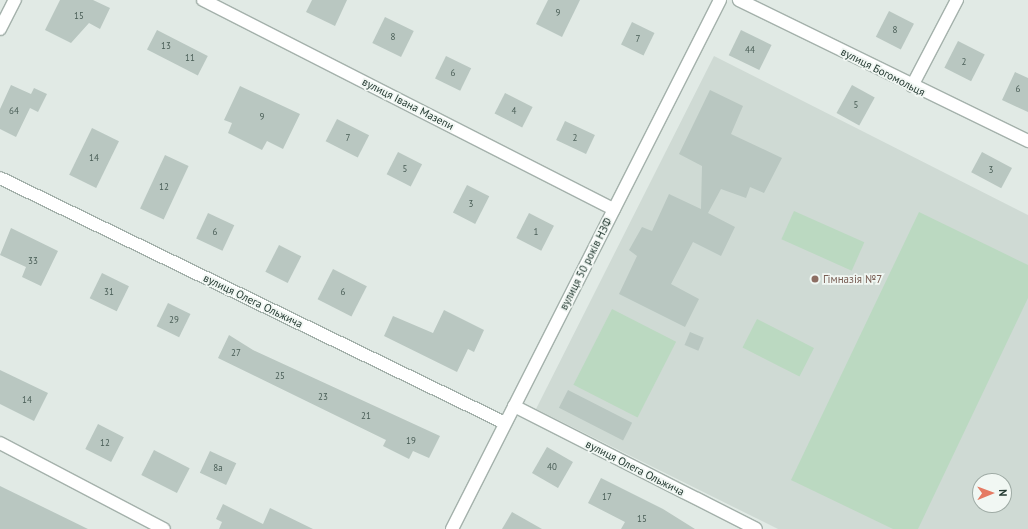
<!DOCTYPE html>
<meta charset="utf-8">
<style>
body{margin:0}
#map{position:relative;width:1028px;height:529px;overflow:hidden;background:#e1eae5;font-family:"PT Sans",sans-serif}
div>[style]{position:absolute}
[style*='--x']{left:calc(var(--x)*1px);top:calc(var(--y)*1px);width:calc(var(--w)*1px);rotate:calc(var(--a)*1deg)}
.built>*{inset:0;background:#cfdad4}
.green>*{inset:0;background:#bbd9c1;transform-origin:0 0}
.building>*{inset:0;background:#b9c7c1;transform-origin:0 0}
.roads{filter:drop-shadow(1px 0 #a4b1ab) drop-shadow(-1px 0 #a4b1ab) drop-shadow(0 1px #a4b1ab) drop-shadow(0 -1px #a4b1ab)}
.minor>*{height:12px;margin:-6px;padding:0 6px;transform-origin:6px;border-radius:6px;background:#fff}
.dots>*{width:11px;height:11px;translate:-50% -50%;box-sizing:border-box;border:2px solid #f1f7f3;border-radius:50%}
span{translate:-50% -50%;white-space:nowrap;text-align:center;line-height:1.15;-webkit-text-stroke:3.5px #f1f7f3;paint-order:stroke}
.number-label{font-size:9px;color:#485c55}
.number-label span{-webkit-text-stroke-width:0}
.street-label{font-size:11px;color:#233931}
.education-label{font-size:11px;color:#785e54}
.left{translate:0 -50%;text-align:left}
.north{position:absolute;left:972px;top:473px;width:40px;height:40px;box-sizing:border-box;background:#f1f7f3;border:1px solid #9faba5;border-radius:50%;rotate:89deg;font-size:11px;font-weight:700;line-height:16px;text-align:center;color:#233931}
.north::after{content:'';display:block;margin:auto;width:14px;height:18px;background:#e57a63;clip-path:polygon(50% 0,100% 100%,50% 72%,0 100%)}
</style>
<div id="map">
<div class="built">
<i style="clip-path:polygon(evenodd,714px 56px,1028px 215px,1028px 529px,778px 529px,536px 409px,714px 56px,980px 481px,1004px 481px,1004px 505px,980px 505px,980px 481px)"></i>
</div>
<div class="green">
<i style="left:794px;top:211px;width:77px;height:31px;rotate:24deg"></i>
<i style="clip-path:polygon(919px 212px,1028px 265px,1028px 298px,918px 529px,893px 529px,791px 480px)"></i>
<i style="left:612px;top:309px;width:72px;height:85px;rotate:27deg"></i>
<i style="left:757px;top:319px;width:64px;height:32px;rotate:27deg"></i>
</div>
<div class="building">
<i style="clip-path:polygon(60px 0,93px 0,110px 8px,100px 29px,89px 23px,71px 43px,45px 30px)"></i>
<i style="clip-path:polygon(312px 0,347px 0,335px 26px,306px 12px)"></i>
<i style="clip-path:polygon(548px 0,580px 0,562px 37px,536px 24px)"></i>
<i style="left:889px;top:11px;width:28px;height:29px;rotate:27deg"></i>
<i style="left:385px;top:17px;width:32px;height:29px;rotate:26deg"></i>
<i style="left:632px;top:22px;width:25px;height:25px;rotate:26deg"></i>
<i style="left:157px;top:30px;width:57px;height:22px;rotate:27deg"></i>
<i style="left:741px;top:30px;width:34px;height:28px;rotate:26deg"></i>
<i style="left:958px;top:41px;width:30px;height:30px;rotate:27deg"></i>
<i style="left:446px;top:56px;width:28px;height:25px;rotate:26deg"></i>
<i style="clip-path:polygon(1015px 72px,1028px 78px,1028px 112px,1002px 100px)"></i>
<i style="clip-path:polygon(11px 85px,31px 94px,34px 88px,47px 94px,38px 112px,30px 108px,16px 137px,0 129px,0 109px)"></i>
<i style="left:852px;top:85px;width:26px;height:32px;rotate:29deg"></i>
<i style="clip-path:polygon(240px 86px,300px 114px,283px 149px,267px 141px,262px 150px,228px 133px,232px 123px,224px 120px)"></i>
<i style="clip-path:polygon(710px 90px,743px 106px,731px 134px,782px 158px,764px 193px,750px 187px,746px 198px,721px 189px,708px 213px,735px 227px,721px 256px,693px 242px,671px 284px,699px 299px,685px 327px,619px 294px,637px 256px,629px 250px,642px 227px,652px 231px,669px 194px,701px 209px,702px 166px,679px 154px)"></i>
<i style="left:505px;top:93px;width:31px;height:23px;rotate:27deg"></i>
<i style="left:337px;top:119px;width:36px;height:25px;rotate:27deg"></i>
<i style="left:565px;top:121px;width:33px;height:21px;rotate:25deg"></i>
<i style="left:92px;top:128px;width:30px;height:52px;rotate:26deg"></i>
<i style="left:398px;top:152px;width:27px;height:25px;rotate:27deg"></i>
<i style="left:982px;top:152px;width:34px;height:23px;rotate:28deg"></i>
<i style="left:165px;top:155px;width:26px;height:59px;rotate:25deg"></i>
<i style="left:467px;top:185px;width:25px;height:31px;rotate:27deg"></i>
<i style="left:208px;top:213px;width:29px;height:28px;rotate:25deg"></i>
<i style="left:529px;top:213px;width:28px;height:28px;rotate:27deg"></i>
<i style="clip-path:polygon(11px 228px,58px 251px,41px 286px,22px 277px,26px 267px,0 255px)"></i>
<i style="left:279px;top:245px;width:25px;height:30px;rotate:27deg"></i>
<i style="left:333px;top:269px;width:38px;height:34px;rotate:27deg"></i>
<i style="left:102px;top:273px;width:30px;height:28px;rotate:26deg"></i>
<i style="left:168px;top:303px;width:25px;height:26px;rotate:26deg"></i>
<i style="clip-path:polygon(444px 310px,484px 330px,474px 352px,468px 349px,457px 372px,384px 336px,393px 316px,433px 333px)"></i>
<i style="left:690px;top:332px;width:15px;height:14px;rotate:23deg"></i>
<i style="clip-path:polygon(229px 335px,253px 350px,440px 436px,429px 458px,413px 451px,409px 459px,383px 446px,386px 440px,218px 358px)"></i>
<i style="clip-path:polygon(0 370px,48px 393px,34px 421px,0 404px)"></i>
<i style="left:568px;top:390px;width:72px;height:20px;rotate:27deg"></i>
<i style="left:98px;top:424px;width:29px;height:28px;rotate:27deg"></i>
<i style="left:547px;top:447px;width:30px;height:30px;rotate:30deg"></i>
<i style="left:154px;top:450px;width:40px;height:28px;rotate:27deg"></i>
<i style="left:210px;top:451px;width:29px;height:24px;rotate:25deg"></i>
<i style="clip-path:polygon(601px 478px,663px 509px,695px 529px,621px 529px,625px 522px,588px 503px)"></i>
<i style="clip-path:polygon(0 486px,88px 529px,0 529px)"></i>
<i style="clip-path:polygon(223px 504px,263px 524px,270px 508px,313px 529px,219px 529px,222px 522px,216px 519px)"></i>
<i style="clip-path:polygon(512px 512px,542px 529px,502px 529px)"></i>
</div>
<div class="roads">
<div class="minor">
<i style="--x:203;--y:0;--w:461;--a:27"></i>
<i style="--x:739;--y:0;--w:322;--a:26"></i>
<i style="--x:0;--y:29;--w:33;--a:-63"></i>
<i style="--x:912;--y:86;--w:97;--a:-62.4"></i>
<i style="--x:0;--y:178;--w:561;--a:25.88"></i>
<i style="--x:514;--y:406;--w:271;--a:26.9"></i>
<i style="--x:0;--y:443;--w:185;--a:27.7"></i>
<i style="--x:452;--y:529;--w:593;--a:-63.13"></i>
</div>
</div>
<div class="dots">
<i style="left:815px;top:279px;background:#8d6e63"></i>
</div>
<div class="number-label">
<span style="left:558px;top:13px">9</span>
<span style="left:79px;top:16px">15</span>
<span style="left:895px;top:30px">8</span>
<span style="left:393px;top:37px">8</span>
<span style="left:638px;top:39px">7</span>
<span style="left:166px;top:46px">13</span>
<span style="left:750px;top:50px">44</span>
<span style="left:190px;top:58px">11</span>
<span style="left:964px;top:62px">2</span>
<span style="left:453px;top:73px">6</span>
<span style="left:1018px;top:89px">6</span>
<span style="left:856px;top:105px">5</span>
<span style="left:14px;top:111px">64</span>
<span style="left:514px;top:111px">4</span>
<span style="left:262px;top:117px">9</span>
<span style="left:348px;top:138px">7</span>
<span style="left:575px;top:138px">2</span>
<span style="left:94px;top:158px">14</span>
<span style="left:405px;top:169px">5</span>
<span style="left:991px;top:170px">3</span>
<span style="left:164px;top:187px">12</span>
<span style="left:471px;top:204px">3</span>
<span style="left:215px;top:232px">6</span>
<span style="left:536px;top:232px">1</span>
<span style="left:33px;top:261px">33</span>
<span style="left:109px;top:292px">31</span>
<span style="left:343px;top:292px">6</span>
<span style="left:174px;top:320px">29</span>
<span style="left:236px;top:353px">27</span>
<span style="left:280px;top:376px">25</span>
<span style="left:323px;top:397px">23</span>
<span style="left:27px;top:400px">14</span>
<span style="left:366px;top:416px">21</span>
<span style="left:411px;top:441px">19</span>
<span style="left:105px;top:443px">12</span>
<span style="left:552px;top:467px">40</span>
<span style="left:218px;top:468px">8а</span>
<span style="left:607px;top:497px">17</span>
<span style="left:642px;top:519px">15</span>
</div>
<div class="street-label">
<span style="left:883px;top:72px;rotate:27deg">вулиця Богомольця</span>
<span style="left:408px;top:104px;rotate:27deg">вулиця Івана Мазепи</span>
<span style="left:586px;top:264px;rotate:-63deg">вулиця 50 років НЗФ</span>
<span style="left:253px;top:301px;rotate:26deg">вулиця Олега Ольжича</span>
<span style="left:635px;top:468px;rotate:27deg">вулиця Олега Ольжича</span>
</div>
<div class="education-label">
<span class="left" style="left:823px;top:279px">Гімназія №7</span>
</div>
<div class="north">N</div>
</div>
